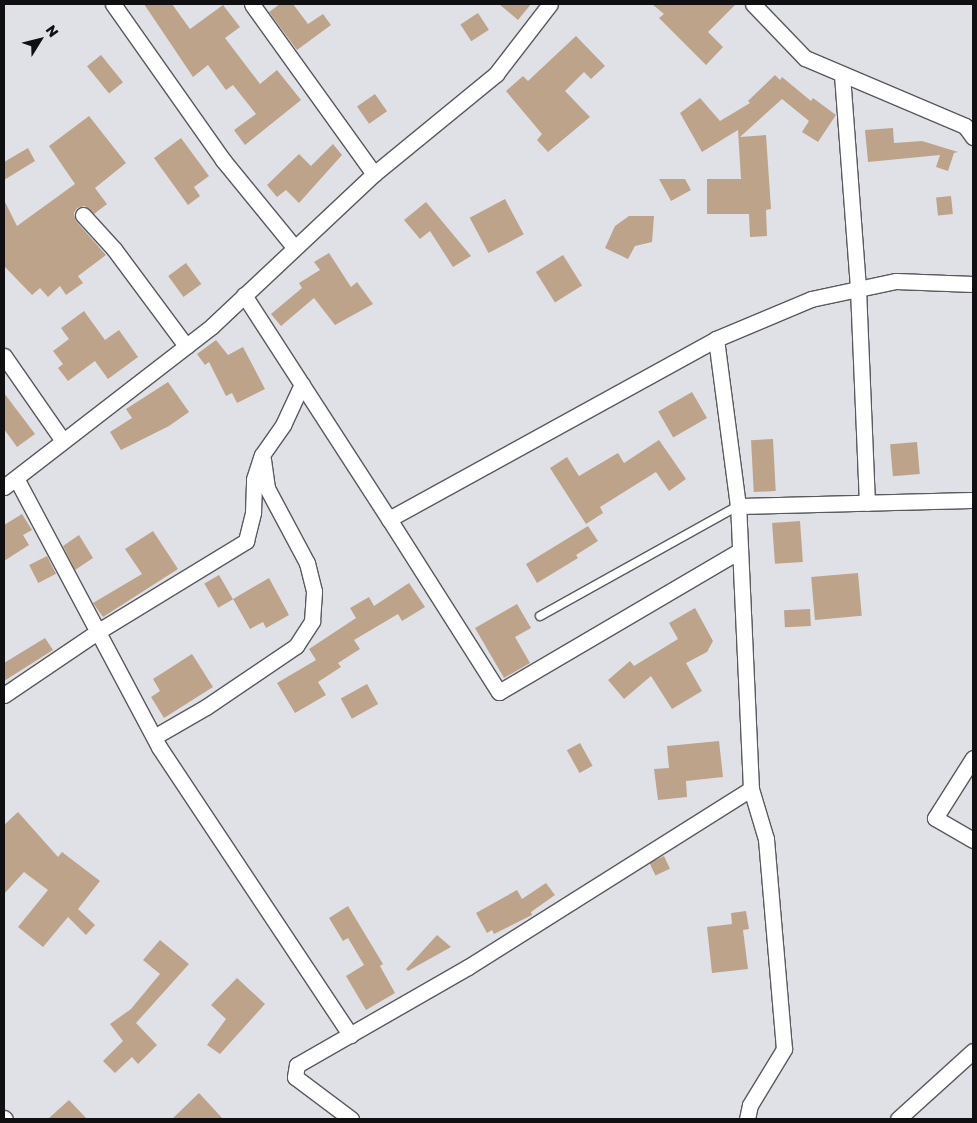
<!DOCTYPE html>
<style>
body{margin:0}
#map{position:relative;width:977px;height:1123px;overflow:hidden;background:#e0e1e6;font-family:"Golos Text",sans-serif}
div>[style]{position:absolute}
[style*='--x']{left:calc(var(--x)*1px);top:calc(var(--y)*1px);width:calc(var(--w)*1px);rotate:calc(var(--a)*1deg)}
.building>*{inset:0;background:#bda38a;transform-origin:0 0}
.roads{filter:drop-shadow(1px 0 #595a5e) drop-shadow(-1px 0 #595a5e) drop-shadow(0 1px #595a5e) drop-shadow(0 -1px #595a5e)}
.service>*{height:8px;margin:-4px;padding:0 4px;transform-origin:4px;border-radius:4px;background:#fff}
.minor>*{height:15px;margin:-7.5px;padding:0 7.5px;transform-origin:7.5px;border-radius:7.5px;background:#fff}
span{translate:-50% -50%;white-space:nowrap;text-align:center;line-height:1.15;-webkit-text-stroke:4.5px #e0e1e6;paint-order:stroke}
.frame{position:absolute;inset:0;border:5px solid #101012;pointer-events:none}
.north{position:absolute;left:15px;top:15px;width:50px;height:50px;-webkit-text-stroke:4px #e0e1e6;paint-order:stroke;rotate:54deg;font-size:14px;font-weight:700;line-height:20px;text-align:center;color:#101012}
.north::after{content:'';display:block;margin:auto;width:18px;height:22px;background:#101012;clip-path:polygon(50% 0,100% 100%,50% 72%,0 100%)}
</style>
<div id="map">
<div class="building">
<i style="clip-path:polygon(144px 4px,172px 4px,190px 29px,223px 5px,240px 27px,225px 38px,260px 84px,277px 70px,301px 100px,245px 145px,234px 130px,256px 114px,233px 85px,226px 90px,208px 65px,193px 77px)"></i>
<i style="clip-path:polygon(280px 4px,293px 4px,308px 24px,323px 14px,331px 25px,297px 50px,269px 12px)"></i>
<i style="clip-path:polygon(499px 4px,531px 4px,518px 20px)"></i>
<i style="clip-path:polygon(652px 4px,736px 4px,708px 32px,723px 47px,706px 65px,659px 18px,664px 14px)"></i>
<i style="left:478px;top:13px;width:20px;height:21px;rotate:57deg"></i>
<i style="clip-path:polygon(576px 36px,605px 66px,591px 79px,584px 72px,565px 91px,590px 117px,548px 152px,537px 140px,542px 134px,506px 91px,523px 76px,528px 81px)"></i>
<i style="left:101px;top:55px;width:35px;height:18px;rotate:51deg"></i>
<i style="clip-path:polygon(775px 75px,780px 80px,782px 77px,811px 101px,813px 98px,836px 115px,818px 142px,802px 132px,809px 121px,782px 99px,740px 137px,766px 135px,771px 209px,766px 210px,767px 236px,750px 237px,749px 214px,707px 214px,707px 179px,741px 179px,738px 130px,702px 152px,680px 113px,700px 98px,720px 121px,750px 103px,748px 101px)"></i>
<i style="left:375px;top:94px;width:21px;height:22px;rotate:55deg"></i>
<i style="clip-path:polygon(89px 116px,126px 163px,95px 188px,107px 204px,94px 214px,85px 206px,77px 208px,74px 213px,76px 221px,106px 255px,78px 276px,83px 283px,66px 295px,60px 286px,48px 297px,40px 288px,32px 295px,4px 266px,4px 200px,17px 226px,75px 184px,49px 146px)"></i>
<i style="clip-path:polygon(893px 128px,894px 143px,922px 141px,958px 152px,954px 153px,948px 171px,936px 167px,940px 155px,868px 162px,865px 130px)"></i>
<i style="clip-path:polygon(181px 138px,209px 176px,194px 187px,200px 196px,188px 205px,154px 158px)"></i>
<i style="clip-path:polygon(333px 144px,342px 155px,299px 203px,286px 190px,277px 197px,267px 185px,299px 154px,311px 166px)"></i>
<i style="clip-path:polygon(28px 148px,35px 161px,4px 180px,4px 162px)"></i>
<i style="clip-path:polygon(659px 179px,685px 179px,691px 190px,671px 201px)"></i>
<i style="left:951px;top:196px;width:18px;height:15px;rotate:84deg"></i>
<i style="left:505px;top:199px;width:40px;height:40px;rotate:62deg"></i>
<i style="clip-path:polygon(426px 202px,471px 256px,453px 267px,430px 231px,420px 239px,404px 220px)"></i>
<i style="clip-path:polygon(629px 216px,654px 216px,652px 242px,635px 246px,628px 259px,605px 248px,615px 226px)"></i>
<i style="clip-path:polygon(329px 253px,351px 287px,357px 282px,373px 304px,335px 325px,314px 298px,281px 326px,271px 314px,302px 288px,299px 283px,320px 270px,314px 262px)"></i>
<i style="left:563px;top:255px;width:36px;height:32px;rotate:58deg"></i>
<i style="left:186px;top:263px;width:26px;height:22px;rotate:54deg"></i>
<i style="clip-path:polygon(84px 311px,105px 340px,119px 330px,138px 357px,108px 379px,95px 361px,68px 381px,58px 368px,63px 364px,53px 351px,69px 339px,61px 328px)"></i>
<i style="clip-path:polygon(216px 340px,228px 355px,243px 347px,265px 389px,237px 403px,232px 393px,226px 396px,209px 362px,205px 365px,197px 354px)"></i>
<i style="clip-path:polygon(168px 382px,189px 412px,169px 426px,121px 450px,110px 432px,132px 418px,126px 409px)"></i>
<i style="left:692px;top:392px;width:30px;height:39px;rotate:60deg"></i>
<i style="clip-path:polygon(4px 393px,35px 434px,17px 447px,4px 429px)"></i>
<i style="left:773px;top:439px;width:52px;height:22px;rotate:87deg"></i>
<i style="clip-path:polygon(659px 440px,686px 479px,669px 491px,656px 472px,600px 507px,603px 513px,586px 524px,550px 468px,567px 457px,579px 476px,618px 453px,624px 463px)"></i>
<i style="left:917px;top:442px;width:32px;height:27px;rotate:85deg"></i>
<i style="clip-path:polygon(22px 514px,32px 530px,23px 535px,29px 545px,4px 561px,4px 525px)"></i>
<i style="left:800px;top:521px;width:41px;height:28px;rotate:86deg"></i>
<i style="clip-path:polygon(588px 526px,598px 541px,576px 555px,578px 558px,537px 583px,526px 564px)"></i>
<i style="clip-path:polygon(153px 531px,178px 569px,103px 617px,93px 603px,142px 574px,125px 549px)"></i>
<i style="clip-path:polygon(79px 535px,93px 558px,75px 570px,63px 546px)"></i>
<i style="left:47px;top:556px;width:20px;height:20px;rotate:63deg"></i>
<i style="left:858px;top:573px;width:43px;height:47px;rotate:85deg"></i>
<i style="left:219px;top:575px;width:28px;height:17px;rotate:60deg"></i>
<i style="clip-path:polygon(269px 578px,289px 615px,266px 628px,263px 622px,250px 629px,233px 599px)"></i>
<i style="clip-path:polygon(409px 583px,425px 607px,402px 621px,398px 614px,354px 640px,360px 649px,338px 663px,341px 667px,318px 682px,326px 695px,295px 713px,277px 683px,316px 660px,309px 649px,356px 618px,350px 608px,369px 597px,374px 606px)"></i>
<i style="clip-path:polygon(517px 604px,531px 628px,515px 637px,530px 663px,504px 678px,475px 628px)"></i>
<i style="clip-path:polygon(695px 608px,713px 641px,707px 652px,686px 663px,702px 691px,672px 709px,651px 676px,624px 699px,608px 680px,630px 661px,634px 666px,678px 639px,669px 623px)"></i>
<i style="left:810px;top:609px;width:17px;height:26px;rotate:87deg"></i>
<i style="clip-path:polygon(45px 638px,53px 650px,4px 681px,4px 663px)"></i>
<i style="clip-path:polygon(192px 654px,213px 687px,164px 718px,151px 697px,160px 691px,153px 679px)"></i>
<i style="left:367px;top:684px;width:23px;height:30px;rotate:61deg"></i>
<i style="clip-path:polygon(719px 741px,723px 777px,686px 781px,687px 797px,658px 800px,654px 769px,669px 768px,667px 746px)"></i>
<i style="left:580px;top:743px;width:26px;height:15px;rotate:61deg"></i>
<i style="clip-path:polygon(18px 812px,58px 857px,62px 852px,100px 881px,78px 909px,95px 925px,86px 935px,68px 917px,43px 947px,18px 927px,48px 890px,24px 872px,4px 894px,4px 825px)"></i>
<i style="left:664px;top:856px;width:14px;height:16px;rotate:65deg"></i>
<i style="clip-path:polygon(546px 883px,555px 895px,531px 912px,532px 915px,494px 934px,492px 930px,487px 933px,476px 913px,517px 890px,522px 899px)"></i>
<i style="clip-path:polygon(348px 906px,383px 964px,380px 966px,395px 993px,366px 1010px,346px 976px,364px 965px,348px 938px,343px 941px,329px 918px)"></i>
<i style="clip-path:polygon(746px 911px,749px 929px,743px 930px,748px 969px,712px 973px,707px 927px,732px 924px,731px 913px)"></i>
<i style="clip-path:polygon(437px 935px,451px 947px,408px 971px,406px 969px)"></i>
<i style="clip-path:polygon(160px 940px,189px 964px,136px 1023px,157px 1045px,138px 1064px,132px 1057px,115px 1073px,103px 1061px,123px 1041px,110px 1024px,131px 1009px,160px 974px,143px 960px)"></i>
<i style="clip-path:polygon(237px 978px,265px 1004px,220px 1054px,207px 1045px,226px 1019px,211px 1005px)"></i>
<i style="clip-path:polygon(199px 1093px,223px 1119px,172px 1119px)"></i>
<i style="clip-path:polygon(69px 1100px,87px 1119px,48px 1119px)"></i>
</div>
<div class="roads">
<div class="service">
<i style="--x:540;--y:616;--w:227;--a:-29.1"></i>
</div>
<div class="minor">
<i style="--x:113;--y:4;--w:191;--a:54.8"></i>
<i style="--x:223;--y:160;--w:112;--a:50.8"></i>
<i style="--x:753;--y:4;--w:75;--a:46.1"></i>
<i style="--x:805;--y:58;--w:174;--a:23"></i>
<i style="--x:965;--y:126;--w:14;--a:54"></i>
<i style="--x:842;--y:75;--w:215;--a:85.7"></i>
<i style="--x:858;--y:289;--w:214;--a:87.6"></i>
<i style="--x:374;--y:174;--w:158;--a:-39.3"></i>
<i style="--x:496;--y:74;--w:88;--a:-52.4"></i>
<i style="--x:83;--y:215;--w:46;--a:47.6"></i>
<i style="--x:114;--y:249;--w:121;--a:53.4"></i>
<i style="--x:244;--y:295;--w:267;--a:57.1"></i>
<i style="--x:389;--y:519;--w:373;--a:-28.8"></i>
<i style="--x:716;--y:339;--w:103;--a:-22.8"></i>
<i style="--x:811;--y:299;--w:87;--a:-12"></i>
<i style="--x:896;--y:281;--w:77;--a:2.2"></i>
<i style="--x:716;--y:339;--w:168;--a:82.5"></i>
<i style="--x:4;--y:356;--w:103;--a:55.2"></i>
<i style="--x:16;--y:478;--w:305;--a:62"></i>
<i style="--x:159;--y:747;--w:346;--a:56.4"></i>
<i style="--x:4;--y:487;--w:263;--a:-37.7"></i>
<i style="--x:212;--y:326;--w:222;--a:-43.2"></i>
<i style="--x:374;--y:174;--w:209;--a:-125.7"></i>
<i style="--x:389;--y:519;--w:205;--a:57.6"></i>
<i style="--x:499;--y:692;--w:278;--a:-30.4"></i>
<i style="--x:4;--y:695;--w:112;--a:-34.1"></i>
<i style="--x:97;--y:632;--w:175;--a:-31.4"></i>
<i style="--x:246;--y:541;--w:30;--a:-76"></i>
<i style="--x:253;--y:512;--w:33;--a:-88"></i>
<i style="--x:254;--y:479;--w:25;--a:-72"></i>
<i style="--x:262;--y:455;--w:37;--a:-55"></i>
<i style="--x:283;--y:425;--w:45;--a:-65.1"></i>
<i style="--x:154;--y:737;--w:60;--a:-30"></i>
<i style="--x:206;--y:707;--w:109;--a:-34.1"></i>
<i style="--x:296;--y:646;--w:30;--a:-57"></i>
<i style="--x:312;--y:621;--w:30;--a:-86"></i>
<i style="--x:314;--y:591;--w:29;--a:-104"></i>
<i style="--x:307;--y:563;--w:85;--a:-118.1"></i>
<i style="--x:267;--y:488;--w:29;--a:-98"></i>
<i style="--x:973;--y:758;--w:71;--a:122.3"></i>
<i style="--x:935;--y:818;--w:44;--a:30.1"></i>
<i style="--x:4;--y:1118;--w:1;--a:45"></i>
<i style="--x:351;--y:1119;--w:70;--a:-143.1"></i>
<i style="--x:295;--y:1077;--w:12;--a:-81"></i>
<i style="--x:297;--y:1065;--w:197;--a:-29.8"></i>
<i style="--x:468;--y:967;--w:334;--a:-32.2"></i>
<i style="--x:751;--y:789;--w:283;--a:-92.6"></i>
<i style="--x:738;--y:506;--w:235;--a:-1.5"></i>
<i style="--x:747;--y:1119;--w:14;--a:-78"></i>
<i style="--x:750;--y:1105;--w:66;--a:-58.7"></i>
<i style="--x:784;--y:1049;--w:211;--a:-94.9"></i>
<i style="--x:766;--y:839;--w:52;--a:-106.7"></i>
<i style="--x:898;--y:1119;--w:101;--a:-42.2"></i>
</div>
</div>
<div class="frame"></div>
<div class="north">N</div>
</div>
